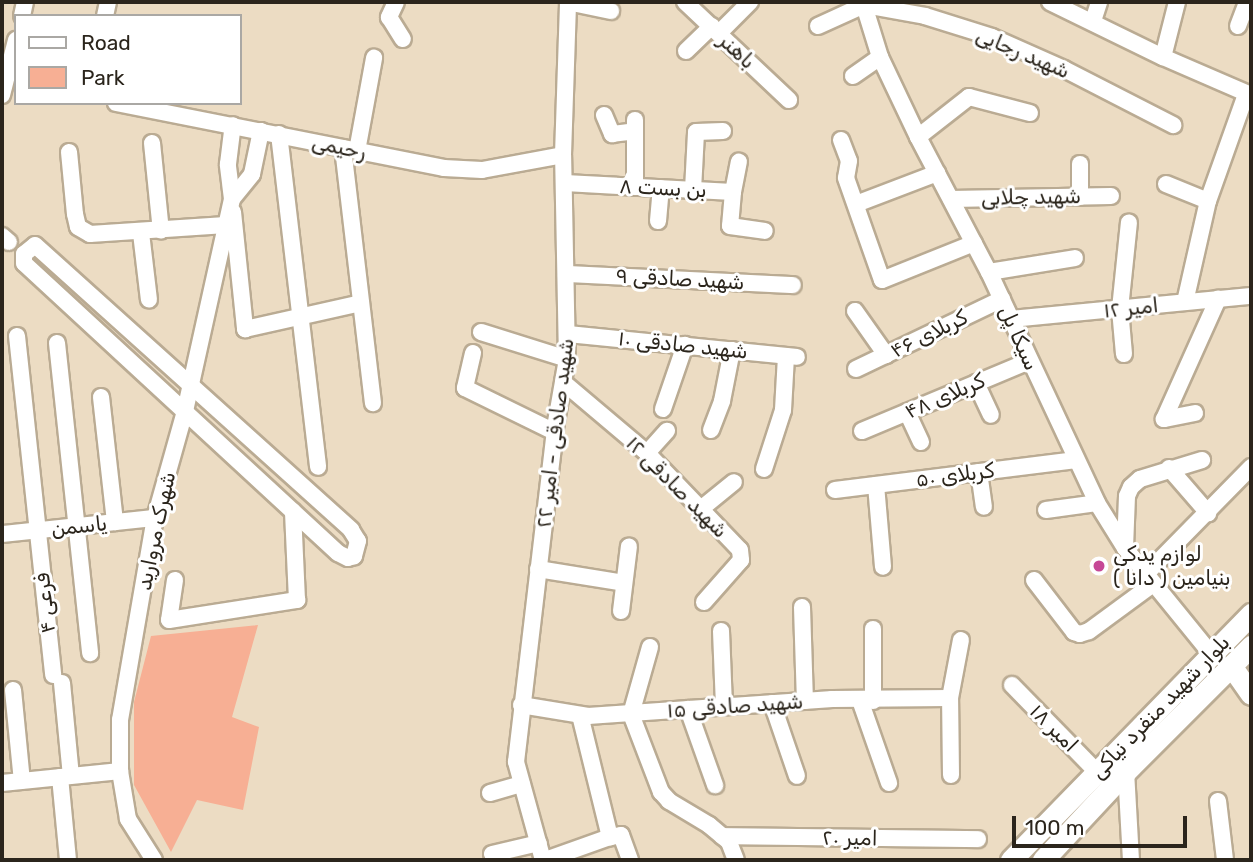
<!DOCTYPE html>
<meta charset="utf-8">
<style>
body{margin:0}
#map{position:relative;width:1253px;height:862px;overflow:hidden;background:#ecdcc3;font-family:Rubik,Cairo,sans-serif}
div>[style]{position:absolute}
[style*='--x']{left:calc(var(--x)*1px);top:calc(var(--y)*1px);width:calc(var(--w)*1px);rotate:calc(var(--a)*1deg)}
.green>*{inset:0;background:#f7af94}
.roads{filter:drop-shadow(2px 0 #baab93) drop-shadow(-2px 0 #baab93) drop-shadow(0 2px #baab93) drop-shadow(0 -2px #baab93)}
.minor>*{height:16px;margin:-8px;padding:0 8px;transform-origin:8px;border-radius:8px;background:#fff}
.major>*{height:21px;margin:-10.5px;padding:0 10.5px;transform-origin:10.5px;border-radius:10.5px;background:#fff}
.dots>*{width:19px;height:19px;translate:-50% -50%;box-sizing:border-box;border:4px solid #fff;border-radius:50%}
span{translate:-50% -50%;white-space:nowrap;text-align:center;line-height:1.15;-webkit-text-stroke:6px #fff;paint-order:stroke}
.street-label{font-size:21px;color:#2b251c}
.poi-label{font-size:21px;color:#2b251c}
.left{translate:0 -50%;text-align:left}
.frame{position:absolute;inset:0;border:4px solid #2b251c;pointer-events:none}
.legend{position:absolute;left:14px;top:14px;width:228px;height:91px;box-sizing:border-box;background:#fff;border:2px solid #aaa8a4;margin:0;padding:9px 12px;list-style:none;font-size:21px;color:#2b251c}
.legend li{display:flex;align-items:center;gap:14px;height:35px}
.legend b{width:35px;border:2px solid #aaa8a4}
.scale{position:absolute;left:1012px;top:816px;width:175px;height:32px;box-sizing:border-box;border:4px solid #2b251c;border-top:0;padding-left:9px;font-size:21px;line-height:24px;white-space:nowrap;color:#2b251c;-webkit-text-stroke:5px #fff;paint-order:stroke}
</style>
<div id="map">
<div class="green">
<i style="clip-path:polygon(258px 625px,232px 717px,259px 727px,243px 810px,197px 800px,171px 852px,134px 785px,134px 702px,151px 636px)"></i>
</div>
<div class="roads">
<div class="minor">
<i style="--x:396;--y:2;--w:17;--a:115"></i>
<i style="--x:389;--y:17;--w:26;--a:58"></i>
<i style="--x:568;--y:2;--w:44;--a:11.8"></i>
<i style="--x:685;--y:2;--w:143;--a:43.3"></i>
<i style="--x:863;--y:2;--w:58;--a:72.8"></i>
<i style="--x:880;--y:57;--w:89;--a:64.6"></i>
<i style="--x:918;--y:137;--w:153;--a:62.3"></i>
<i style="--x:989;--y:272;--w:255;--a:64.9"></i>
<i style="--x:1097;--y:503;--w:53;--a:58.1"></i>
<i style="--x:1125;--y:548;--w:136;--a:50.9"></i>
<i style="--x:1050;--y:2;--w:126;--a:26"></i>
<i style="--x:1163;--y:57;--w:96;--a:23.4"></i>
<i style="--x:22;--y:16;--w:14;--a:-78"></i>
<i style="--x:105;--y:16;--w:14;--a:-78"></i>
<i style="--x:1093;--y:21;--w:20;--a:-72"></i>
<i style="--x:818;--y:26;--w:51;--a:-24.5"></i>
<i style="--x:864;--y:5;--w:62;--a:10.2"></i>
<i style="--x:925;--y:16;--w:70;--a:17.4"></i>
<i style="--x:992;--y:37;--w:79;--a:24"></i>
<i style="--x:1064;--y:69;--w:123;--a:27.2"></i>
<i style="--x:1238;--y:26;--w:26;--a:-69"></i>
<i style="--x:719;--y:33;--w:44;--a:-45"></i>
<i style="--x:686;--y:51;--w:36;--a:-44"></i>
<i style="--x:1163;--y:57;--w:57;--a:-75.7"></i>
<i style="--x:853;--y:76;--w:33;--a:-35"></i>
<i style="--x:2;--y:95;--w:57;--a:-75.7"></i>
<i style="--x:116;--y:103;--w:334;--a:11.2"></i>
<i style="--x:444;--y:168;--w:38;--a:3"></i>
<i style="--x:482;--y:170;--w:82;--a:-10.5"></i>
<i style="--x:604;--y:115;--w:21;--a:67"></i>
<i style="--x:612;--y:134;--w:23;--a:-7"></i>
<i style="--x:635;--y:120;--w:67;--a:90"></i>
<i style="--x:279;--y:134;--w:335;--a:83.3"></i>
<i style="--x:918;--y:137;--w:65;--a:-38.1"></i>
<i style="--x:969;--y:97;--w:63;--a:14.7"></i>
<i style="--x:841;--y:140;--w:22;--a:69"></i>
<i style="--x:849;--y:161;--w:17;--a:100"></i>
<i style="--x:846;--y:178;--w:108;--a:70.6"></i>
<i style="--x:882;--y:280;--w:99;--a:-21.9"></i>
<i style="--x:152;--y:143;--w:88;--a:84.2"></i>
<i style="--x:343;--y:148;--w:257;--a:83.3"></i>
<i style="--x:357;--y:151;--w:95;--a:-79.6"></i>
<i style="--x:69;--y:152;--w:62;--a:84.5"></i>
<i style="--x:75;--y:214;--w:13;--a:77"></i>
<i style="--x:78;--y:227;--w:14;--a:30"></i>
<i style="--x:90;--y:234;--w:136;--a:-3.8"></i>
<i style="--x:565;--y:183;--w:168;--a:3.1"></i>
<i style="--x:733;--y:192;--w:34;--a:95"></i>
<i style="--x:730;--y:226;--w:35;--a:8"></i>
<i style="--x:1166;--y:184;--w:45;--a:22"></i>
<i style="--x:693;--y:190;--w:58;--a:-87"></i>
<i style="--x:696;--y:132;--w:27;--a:-2"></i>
<i style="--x:733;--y:192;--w:31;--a:-79"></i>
<i style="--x:1080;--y:197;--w:33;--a:-90"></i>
<i style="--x:232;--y:199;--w:32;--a:-51"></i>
<i style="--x:252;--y:174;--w:44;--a:-78.2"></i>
<i style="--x:951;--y:199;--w:160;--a:-1.1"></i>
<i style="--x:856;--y:204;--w:87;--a:-20.9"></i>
<i style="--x:233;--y:212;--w:118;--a:84.1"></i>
<i style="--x:245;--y:329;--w:119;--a:-12.6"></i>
<i style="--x:658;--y:221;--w:33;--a:-85"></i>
<i style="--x:141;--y:233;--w:67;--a:83.2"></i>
<i style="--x:2;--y:236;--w:9;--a:41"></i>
<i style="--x:35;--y:245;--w:426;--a:42"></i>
<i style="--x:351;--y:530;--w:13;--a:58"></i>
<i style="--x:358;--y:541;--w:16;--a:105"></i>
<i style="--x:354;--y:556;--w:6;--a:162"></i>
<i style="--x:348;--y:558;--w:11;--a:-153"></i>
<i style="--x:338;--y:553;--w:427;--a:-137.3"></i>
<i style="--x:24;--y:263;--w:9;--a:-90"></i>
<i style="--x:24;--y:254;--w:14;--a:-39"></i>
<i style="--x:989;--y:272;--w:87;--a:-9.2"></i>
<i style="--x:566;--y:274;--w:227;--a:2.8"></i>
<i style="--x:1185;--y:302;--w:104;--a:-77.2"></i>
<i style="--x:1208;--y:201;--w:114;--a:-70.4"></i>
<i style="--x:855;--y:311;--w:54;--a:54.8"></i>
<i style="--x:1011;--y:319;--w:241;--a:-5.5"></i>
<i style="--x:481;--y:332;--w:90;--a:17.4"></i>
<i style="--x:568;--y:334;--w:230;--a:5.7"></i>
<i style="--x:17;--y:336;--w:341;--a:83.9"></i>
<i style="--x:57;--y:343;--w:312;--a:83.9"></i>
<i style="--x:473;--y:353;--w:36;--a:103"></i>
<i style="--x:465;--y:388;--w:100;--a:26.1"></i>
<i style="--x:1124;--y:354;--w:45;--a:-95.1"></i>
<i style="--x:1120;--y:309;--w:87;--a:-84.1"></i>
<i style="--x:856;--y:369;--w:162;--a:-25.6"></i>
<i style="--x:563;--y:382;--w:110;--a:40.2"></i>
<i style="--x:647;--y:453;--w:134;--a:46.2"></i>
<i style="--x:740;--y:550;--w:10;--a:84"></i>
<i style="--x:741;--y:560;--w:56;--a:131.4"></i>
<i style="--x:976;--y:383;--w:35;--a:65"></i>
<i style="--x:101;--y:397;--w:126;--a:83.6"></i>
<i style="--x:663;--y:409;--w:68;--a:-71"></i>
<i style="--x:907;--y:412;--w:33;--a:65"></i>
<i style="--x:1195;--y:413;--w:32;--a:169"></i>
<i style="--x:1164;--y:419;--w:132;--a:-65.8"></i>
<i style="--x:711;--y:430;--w:31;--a:-69"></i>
<i style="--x:722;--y:401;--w:52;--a:-78.9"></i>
<i style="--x:862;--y:431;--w:181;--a:-22.7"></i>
<i style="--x:647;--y:453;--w:30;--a:-48"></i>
<i style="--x:1169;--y:468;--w:60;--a:49.1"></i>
<i style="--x:764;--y:469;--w:62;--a:-72.1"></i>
<i style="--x:783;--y:410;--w:54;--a:-86.8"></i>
<i style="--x:979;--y:472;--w:35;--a:82"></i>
<i style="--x:876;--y:485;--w:82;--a:85.1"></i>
<i style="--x:835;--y:490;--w:243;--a:-7.1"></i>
<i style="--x:702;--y:508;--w:41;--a:-39.1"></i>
<i style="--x:1046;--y:510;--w:51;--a:-7.8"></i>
<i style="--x:2;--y:534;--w:154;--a:-6"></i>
<i style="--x:1125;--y:548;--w:52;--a:-87.8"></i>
<i style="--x:1127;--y:496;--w:10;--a:-66"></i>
<i style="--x:1131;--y:487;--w:12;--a:-42"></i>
<i style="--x:1140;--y:479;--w:65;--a:-17"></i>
<i style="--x:538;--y:569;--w:87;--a:9.2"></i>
<i style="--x:1146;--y:574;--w:150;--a:-45.5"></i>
<i style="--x:175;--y:580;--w:40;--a:98.5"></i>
<i style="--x:169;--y:620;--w:130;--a:-8.9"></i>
<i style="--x:297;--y:600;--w:89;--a:-92.6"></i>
<i style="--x:1034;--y:580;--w:66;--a:52.4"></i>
<i style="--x:1074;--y:632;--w:6;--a:18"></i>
<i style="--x:1080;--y:634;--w:9;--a:-18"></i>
<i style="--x:1089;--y:631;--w:79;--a:-36.3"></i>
<i style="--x:802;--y:607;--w:94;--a:88.2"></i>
<i style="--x:621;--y:611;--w:65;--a:-83"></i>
<i style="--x:721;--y:631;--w:75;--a:87.7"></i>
<i style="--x:650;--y:647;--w:70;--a:105.8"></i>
<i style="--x:631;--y:714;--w:84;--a:69"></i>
<i style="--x:661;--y:792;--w:12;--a:48"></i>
<i style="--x:669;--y:801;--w:47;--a:31"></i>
<i style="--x:709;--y:825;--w:26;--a:40"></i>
<i style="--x:729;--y:842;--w:19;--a:69"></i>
<i style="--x:62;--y:683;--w:93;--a:84.5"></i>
<i style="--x:1012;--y:685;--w:120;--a:45.7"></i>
<i style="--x:13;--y:690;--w:91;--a:84.4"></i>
<i style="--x:860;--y:700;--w:88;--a:70.7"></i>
<i style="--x:873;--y:701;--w:72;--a:-90"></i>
<i style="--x:772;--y:703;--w:77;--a:71.1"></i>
<i style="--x:521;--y:705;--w:68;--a:9.3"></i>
<i style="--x:588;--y:716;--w:245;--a:-4"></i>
<i style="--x:832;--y:699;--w:118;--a:-0.5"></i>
<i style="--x:688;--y:709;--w:81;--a:70.4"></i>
<i style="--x:580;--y:715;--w:126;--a:76.2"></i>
<i style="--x:610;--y:837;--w:11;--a:-10"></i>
<i style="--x:621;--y:835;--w:27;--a:70"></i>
<i style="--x:1126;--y:771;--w:89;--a:86.8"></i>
<i style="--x:951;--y:775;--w:77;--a:-90.7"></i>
<i style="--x:950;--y:698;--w:59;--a:-79.3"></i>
<i style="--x:60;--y:777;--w:83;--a:84.5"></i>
<i style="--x:2;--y:783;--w:119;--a:-5.8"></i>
<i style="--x:490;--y:793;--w:33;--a:-16"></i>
<i style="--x:1218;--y:801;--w:59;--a:83.2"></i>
<i style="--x:722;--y:836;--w:256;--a:0.7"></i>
<i style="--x:492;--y:854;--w:48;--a:-13.2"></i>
<i style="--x:154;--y:860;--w:49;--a:-122.4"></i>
<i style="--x:128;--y:819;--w:49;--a:-99.5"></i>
<i style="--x:120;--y:771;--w:51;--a:-90"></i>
<i style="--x:120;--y:720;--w:205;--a:-80.2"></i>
<i style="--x:155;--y:518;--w:111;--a:-74.3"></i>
<i style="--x:185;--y:411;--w:217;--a:-77.5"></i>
<i style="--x:232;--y:199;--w:35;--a:-97"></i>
<i style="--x:228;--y:164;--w:39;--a:-83"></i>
<i style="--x:543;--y:860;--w:102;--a:-105.4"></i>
<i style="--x:516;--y:762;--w:342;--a:-83.3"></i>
<i style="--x:556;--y:422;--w:64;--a:-80.1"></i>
<i style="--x:567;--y:359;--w:204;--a:-91.1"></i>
<i style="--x:563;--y:155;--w:153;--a:-88.1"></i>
<i style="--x:545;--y:860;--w:69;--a:-19.5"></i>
</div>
<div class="major">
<i style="--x:1232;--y:667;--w:33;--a:55"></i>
<i style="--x:1011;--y:860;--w:344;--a:-45.7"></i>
<i style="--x:1043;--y:860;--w:122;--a:-47"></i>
<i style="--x:1126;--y:771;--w:177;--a:-45"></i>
</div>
</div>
<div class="dots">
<i style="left:1099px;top:566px;background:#c64896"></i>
</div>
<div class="street-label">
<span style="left:737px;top:51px;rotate:43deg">باهنر</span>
<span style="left:1023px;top:53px;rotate:23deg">شهید رجایی</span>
<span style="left:339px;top:147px;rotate:12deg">رحیمی</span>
<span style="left:663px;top:188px;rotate:3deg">بن بست ۸</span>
<span style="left:1031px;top:197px;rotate:-1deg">شهید چلابی</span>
<span style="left:680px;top:279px;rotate:3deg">شهید صادقی ۹</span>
<span style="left:1131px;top:308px;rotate:-6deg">امير ۱۲</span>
<span style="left:929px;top:334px;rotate:-26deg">کربلای ۴۶</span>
<span style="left:1019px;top:338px;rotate:66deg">سیکا پل</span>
<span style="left:683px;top:345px;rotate:6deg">شهید صادقی ۱۰</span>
<span style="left:945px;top:396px;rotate:-23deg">کربلای ۴۸</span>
<span style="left:555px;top:433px;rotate:-83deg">شهید صادقی - امیر ۲۲</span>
<span style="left:955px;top:475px;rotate:-7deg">کربلای ۵۰</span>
<span style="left:677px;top:487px;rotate:45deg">شهید صادقی ۱۲</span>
<span style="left:79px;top:526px;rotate:-6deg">یاسمن</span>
<span style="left:156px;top:531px;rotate:-78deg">شهرک مروارید</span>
<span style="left:45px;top:603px;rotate:-96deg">فرعی ۴</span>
<span style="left:735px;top:706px;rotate:-4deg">شهید صادقی ۱۵</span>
<span style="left:1160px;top:707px;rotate:-46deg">بلوار شهید منفرد نیاکی</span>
<span style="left:1054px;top:728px;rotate:45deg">امیر ۱۸</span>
<span style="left:850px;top:838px;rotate:1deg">امیر ۲۰</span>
</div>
<div class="poi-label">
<span class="left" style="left:1113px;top:566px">لوازم یدکی<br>بنیامین ( دانا )</span>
</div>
<div class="frame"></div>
<ul class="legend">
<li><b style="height:9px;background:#fff"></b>Road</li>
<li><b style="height:19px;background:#f7af94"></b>Park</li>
</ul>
<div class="scale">100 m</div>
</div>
